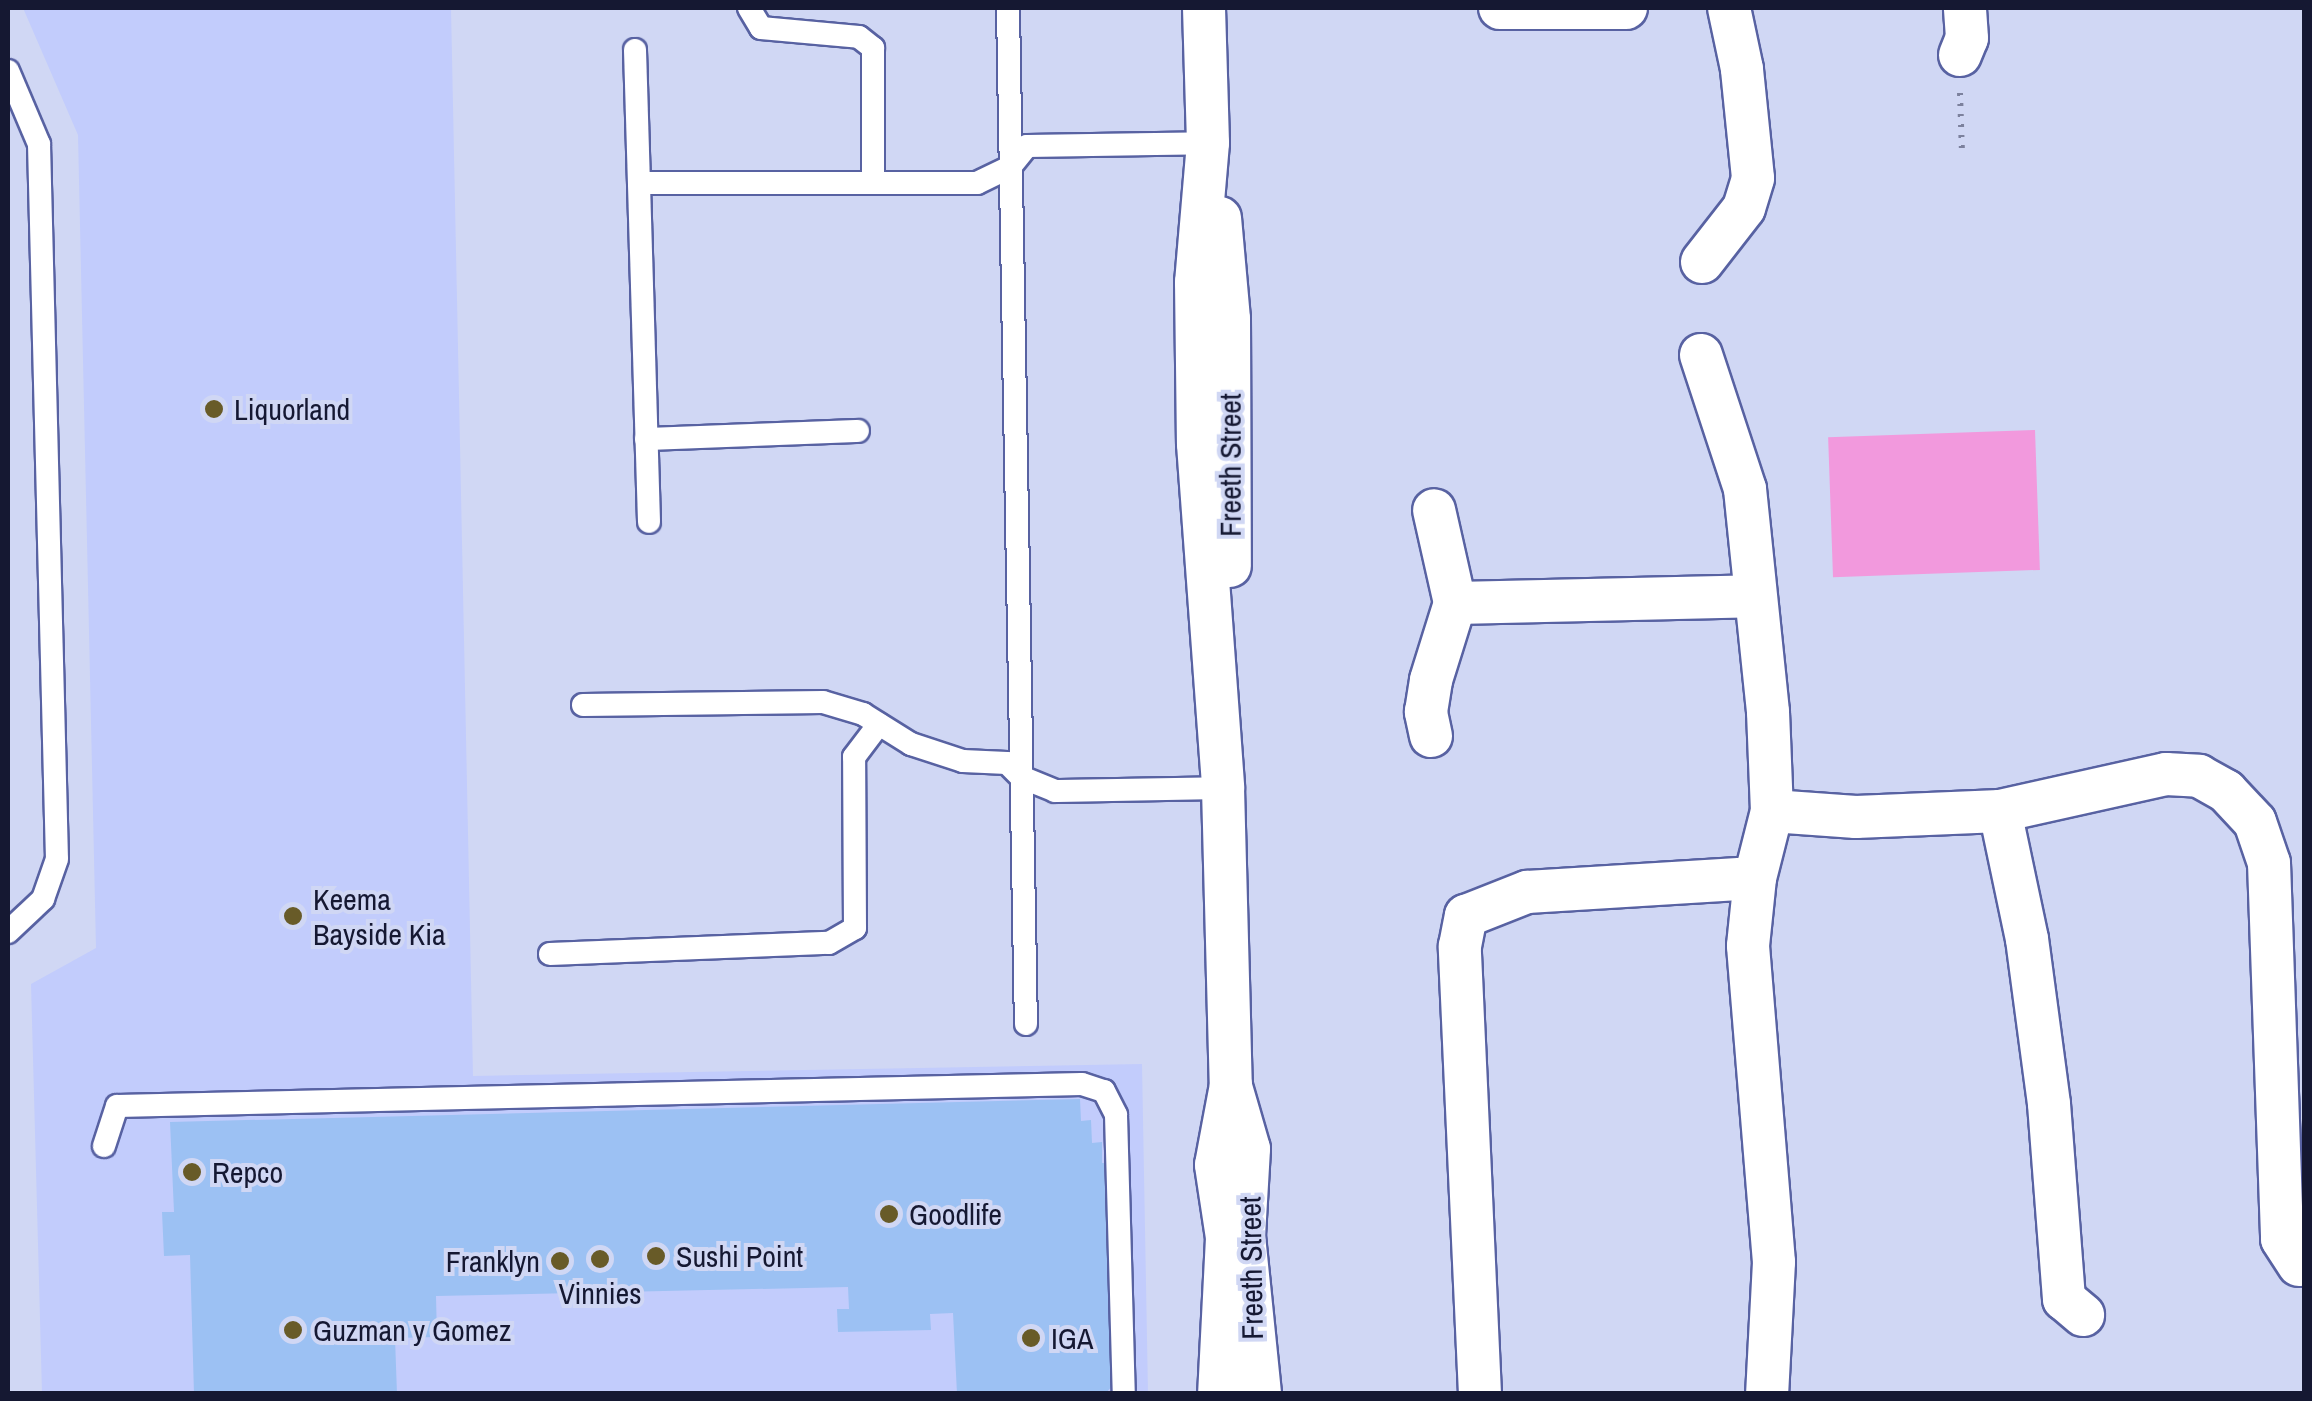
<!DOCTYPE html>
<style>
body{margin:0}
#map{position:relative;width:2312px;height:1401px;overflow:hidden;background:#d0d7f4;font-family:"Archivo Narrow",sans-serif}
div>[style]{position:absolute}
[style*='--x']{left:calc(var(--x)*1px);top:calc(var(--y)*1px);width:calc(var(--w)*1px);rotate:calc(var(--a)*1deg)}
.built>*{inset:0;background:#c2ccfc}
.green>*{inset:0;background:#f299dd;transform-origin:0 0}
.building>*{inset:0;background:#9cc1f3}
.path>*{height:6px;margin-top:-3px;transform-origin:0;background:repeating-linear-gradient(90deg,#7c819d 0 2.5px,transparent 0 10.5px)}
.roads{filter:drop-shadow(2px 0 #5862a2) drop-shadow(-2px 0 #5862a2) drop-shadow(0 2px #5862a2) drop-shadow(0 -2px #5862a2)}
.lane>*{height:22px;margin:-11px;padding:0 11px;transform-origin:11px;border-radius:11px;background:#fff}
.street>*{height:42px;margin:-21px;padding:0 21px;transform-origin:21px;border-radius:21px;background:#fff}
.dots>*{width:28px;height:28px;translate:-50% -50%;box-sizing:border-box;border:5px solid #d0d7f4;border-radius:50%}
span{translate:-50% -50%;white-space:nowrap;text-align:center;line-height:1.15;-webkit-text-stroke:8px #d0d7f4;paint-order:stroke}
.poi-label{font-size:30px;color:#151832}
.left{translate:0 -50%;text-align:left}
.right{translate:-100% -50%;text-align:right}
.street-label{font-size:30px;color:#151832}
.frame{position:absolute;inset:0;border:10px solid #151832;pointer-events:none}
</style>
<div id="map">
<div class="built">
<i style="clip-path:polygon(23px 8px,451px 8px,473px 1076px,1142px 1064px,1148px 1393px,42px 1393px,31px 984px,96px 948px,78px 135px)"></i>
</div>
<div class="green">
<i style="left:2035px;top:430px;width:140px;height:207px;rotate:88deg"></i>
</div>
<div class="building">
<i style="clip-path:polygon(1080px 1099px,1081px 1121px,1091px 1120px,1092px 1143px,1102px 1142px,1102px 1163px,1108px 1163px,1114px 1384px,1105px 1394px,957px 1394px,953px 1313px,930px 1314px,931px 1330px,838px 1332px,837px 1309px,849px 1309px,848px 1287px,436px 1296px,437px 1337px,395px 1338px,397px 1394px,194px 1394px,190px 1255px,164px 1256px,162px 1212px,174px 1212px,170px 1122px)"></i>
</div>
<div class="path">
<i style="--x:1960;--y:93;--w:61;--a:88.1"></i>
</div>
<div class="roads">
<div class="lane">
<i style="--x:749;--y:8;--w:23;--a:59"></i>
<i style="--x:761;--y:28;--w:98;--a:5.2"></i>
<i style="--x:859;--y:37;--w:18;--a:38"></i>
<i style="--x:873;--y:48;--w:135;--a:90"></i>
<i style="--x:1008;--y:8;--w:1016;--a:88.99"></i>
<i style="--x:635;--y:50;--w:472;--a:88.3"></i>
<i style="--x:8;--y:71;--w:79;--a:67"></i>
<i style="--x:39;--y:144;--w:715;--a:88.56"></i>
<i style="--x:57;--y:859;--w:42;--a:109.3"></i>
<i style="--x:43;--y:899;--w:48;--a:136.7"></i>
<i style="--x:639;--y:183;--w:338;--a:0"></i>
<i style="--x:977;--y:183;--w:37;--a:-26"></i>
<i style="--x:1010;--y:167;--w:27;--a:-51"></i>
<i style="--x:1027;--y:146;--w:181;--a:-0.9"></i>
<i style="--x:646;--y:439;--w:212;--a:-2.2"></i>
<i style="--x:583;--y:705;--w:240;--a:-0.7"></i>
<i style="--x:823;--y:702;--w:42;--a:16.7"></i>
<i style="--x:863;--y:714;--w:57;--a:32"></i>
<i style="--x:911;--y:744;--w:55;--a:18.1"></i>
<i style="--x:963;--y:761;--w:44;--a:2.6"></i>
<i style="--x:1007;--y:763;--w:20;--a:45"></i>
<i style="--x:1021;--y:777;--w:37;--a:22"></i>
<i style="--x:1055;--y:791;--w:168;--a:-1"></i>
<i style="--x:550;--y:954;--w:279;--a:-2.3"></i>
<i style="--x:829;--y:943;--w:30;--a:-30"></i>
<i style="--x:855;--y:928;--w:171;--a:-90.3"></i>
<i style="--x:854;--y:757;--w:41;--a:-52.9"></i>
<i style="--x:104;--y:1146;--w:42;--a:-72"></i>
<i style="--x:117;--y:1106;--w:965;--a:-1.31"></i>
<i style="--x:1082;--y:1084;--w:23;--a:18"></i>
<i style="--x:1104;--y:1091;--w:27;--a:63"></i>
<i style="--x:1116;--y:1115;--w:279;--a:88.4"></i>
</div>
<div class="street">
<i style="--x:1204;--y:8;--w:135;--a:88.3"></i>
<i style="--x:1208;--y:143;--w:140;--a:94.9"></i>
<i style="--x:1196;--y:282;--w:162;--a:89.3"></i>
<i style="--x:1198;--y:444;--w:345;--a:85.8"></i>
<i style="--x:1223;--y:788;--w:297;--a:88.5"></i>
<i style="--x:1231;--y:1085;--w:81;--a:100.6"></i>
<i style="--x:1216;--y:1165;--w:74;--a:81.4"></i>
<i style="--x:1227;--y:1238;--w:156;--a:92.9"></i>
<i style="--x:1500;--y:8;--w:126;--a:0"></i>
<i style="--x:1960;--y:55;--w:18;--a:-68"></i>
<i style="--x:1967;--y:38;--w:30;--a:-94"></i>
<i style="--x:1220;--y:218;--w:101;--a:84.9"></i>
<i style="--x:1229;--y:319;--w:247;--a:89.8"></i>
<i style="--x:1702;--y:262;--w:68;--a:-52.1"></i>
<i style="--x:1744;--y:208;--w:31;--a:-73"></i>
<i style="--x:1753;--y:178;--w:110;--a:-95.8"></i>
<i style="--x:1742;--y:69;--w:62;--a:-102"></i>
<i style="--x:1701;--y:355;--w:141;--a:71.8"></i>
<i style="--x:1745;--y:489;--w:224;--a:84.1"></i>
<i style="--x:1768;--y:712;--w:99;--a:87.7"></i>
<i style="--x:1772;--y:811;--w:69;--a:104.2"></i>
<i style="--x:1755;--y:878;--w:68;--a:95.9"></i>
<i style="--x:1748;--y:946;--w:317;--a:85.3"></i>
<i style="--x:1774;--y:1262;--w:132;--a:93"></i>
<i style="--x:1455;--y:603;--w:300;--a:-1.3"></i>
<i style="--x:1431;--y:736;--w:25;--a:-102"></i>
<i style="--x:1426;--y:712;--w:32;--a:-81"></i>
<i style="--x:1431;--y:680;--w:81;--a:-72.7"></i>
<i style="--x:1455;--y:603;--w:95;--a:-102.7"></i>
<i style="--x:1772;--y:811;--w:84;--a:4.1"></i>
<i style="--x:1856;--y:817;--w:144;--a:-2.4"></i>
<i style="--x:2000;--y:811;--w:170;--a:-12.6"></i>
<i style="--x:2166;--y:774;--w:33;--a:3"></i>
<i style="--x:2199;--y:776;--w:31;--a:29"></i>
<i style="--x:2226;--y:791;--w:42;--a:46.9"></i>
<i style="--x:2255;--y:822;--w:43;--a:71.1"></i>
<i style="--x:2269;--y:863;--w:376;--a:88"></i>
<i style="--x:2282;--y:1239;--w:31;--a:57"></i>
<i style="--x:2000;--y:811;--w:131;--a:78.1"></i>
<i style="--x:2027;--y:939;--w:166;--a:82.4"></i>
<i style="--x:2049;--y:1104;--w:196;--a:85.6"></i>
<i style="--x:2064;--y:1299;--w:25;--a:40"></i>
<i style="--x:1232;--y:1090;--w:61;--a:73.9"></i>
<i style="--x:1249;--y:1149;--w:87;--a:93.3"></i>
<i style="--x:1244;--y:1236;--w:159;--a:84.2"></i>
<i style="--x:1480;--y:1394;--w:448;--a:-92.6"></i>
<i style="--x:1460;--y:946;--w:31;--a:-79"></i>
<i style="--x:1466;--y:916;--w:66;--a:-21.5"></i>
<i style="--x:1527;--y:892;--w:228;--a:-3.5"></i>
</div>
</div>
<div class="dots">
<i style="left:214px;top:409px;background:#685b28"></i>
<i style="left:293px;top:916px;background:#685b28"></i>
<i style="left:192px;top:1172px;background:#685b28"></i>
<i style="left:889px;top:1214px;background:#685b28"></i>
<i style="left:656px;top:1256px;background:#685b28"></i>
<i style="left:600px;top:1259px;background:#685b28"></i>
<i style="left:560px;top:1261px;background:#685b28"></i>
<i style="left:293px;top:1330px;background:#685b28"></i>
<i style="left:1031px;top:1338px;background:#685b28"></i>
</div>
<div class="poi-label">
<span class="left" style="left:234px;top:409px">Liquorland</span>
<span class="left" style="left:313px;top:916px">Keema<br>Bayside Kia</span>
<span class="left" style="left:212px;top:1172px">Repco</span>
<span class="left" style="left:909px;top:1214px">Goodlife</span>
<span class="left" style="left:676px;top:1256px">Sushi Point</span>
<span class="right" style="left:540px;top:1261px">Franklyn</span>
<span style="left:600px;top:1293px">Vinnies</span>
<span class="left" style="left:313px;top:1330px">Guzman y Gomez</span>
<span class="left" style="left:1051px;top:1338px">IGA</span>
</div>
<div class="street-label">
<span style="left:1230px;top:465px;rotate:-90deg">Freeth Street</span>
<span style="left:1251px;top:1268px;rotate:-91deg">Freeth Street</span>
</div>
<div class="frame"></div>
</div>
